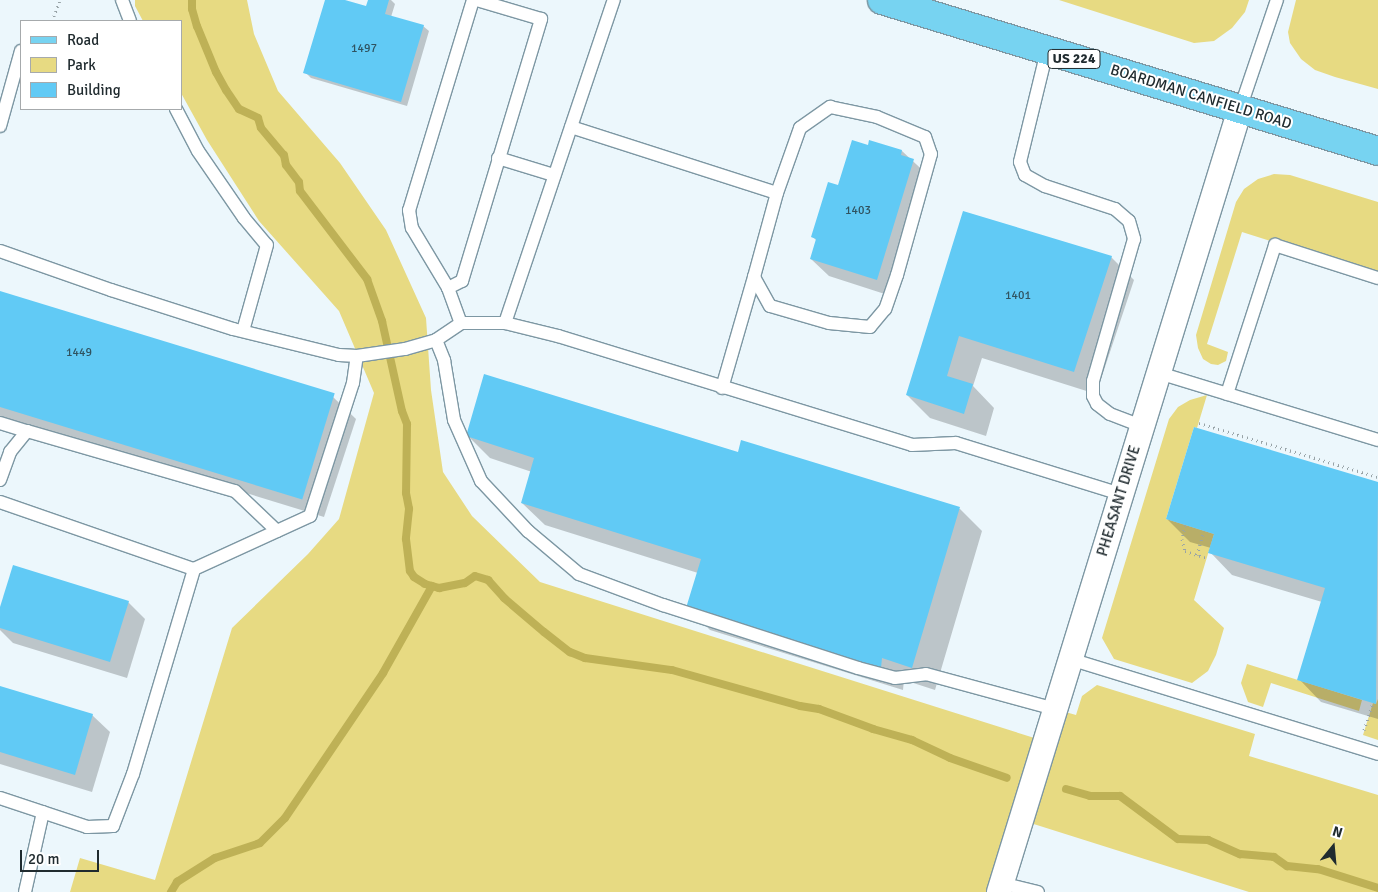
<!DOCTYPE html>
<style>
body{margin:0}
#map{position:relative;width:1378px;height:892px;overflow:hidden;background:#ecf7fc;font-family:Signika,sans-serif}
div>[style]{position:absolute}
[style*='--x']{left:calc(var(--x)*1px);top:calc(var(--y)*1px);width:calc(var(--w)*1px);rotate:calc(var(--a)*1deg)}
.green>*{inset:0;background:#e7da82}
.shadow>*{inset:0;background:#0003}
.stream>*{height:8px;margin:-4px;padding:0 4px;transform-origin:4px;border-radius:4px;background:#beb156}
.building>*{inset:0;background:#61caf5;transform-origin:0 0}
.path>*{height:3px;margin-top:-1.5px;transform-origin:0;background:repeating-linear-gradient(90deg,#98a3a7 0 1px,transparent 0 5px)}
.roads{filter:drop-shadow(1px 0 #7d97a3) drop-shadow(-1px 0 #7d97a3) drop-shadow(0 1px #7d97a3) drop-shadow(0 -1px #7d97a3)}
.lane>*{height:12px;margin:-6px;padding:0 6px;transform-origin:6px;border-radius:6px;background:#fff}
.street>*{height:24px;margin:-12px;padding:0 12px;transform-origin:12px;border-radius:12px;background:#fff}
.primary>*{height:28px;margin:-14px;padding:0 14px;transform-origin:14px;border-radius:14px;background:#77d3f1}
span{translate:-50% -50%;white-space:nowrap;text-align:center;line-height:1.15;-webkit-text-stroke:4px #fff;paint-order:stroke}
.number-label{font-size:12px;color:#305360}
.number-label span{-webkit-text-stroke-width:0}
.shield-label span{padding:1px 4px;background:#fff;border:1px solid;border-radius:4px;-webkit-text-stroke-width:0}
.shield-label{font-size:14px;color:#202b2f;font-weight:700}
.street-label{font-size:15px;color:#202b2f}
.legend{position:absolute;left:20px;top:20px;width:162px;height:90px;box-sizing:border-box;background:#fff;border:1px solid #a6aaac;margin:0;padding:6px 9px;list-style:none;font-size:15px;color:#202b2f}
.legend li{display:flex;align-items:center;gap:10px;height:25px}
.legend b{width:25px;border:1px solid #a6aaac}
.north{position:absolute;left:1308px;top:822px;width:50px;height:50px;-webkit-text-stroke:4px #fff;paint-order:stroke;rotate:17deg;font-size:14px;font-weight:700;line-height:20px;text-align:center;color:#202b2f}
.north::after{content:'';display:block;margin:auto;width:18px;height:22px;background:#202b2f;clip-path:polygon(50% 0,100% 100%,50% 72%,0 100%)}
.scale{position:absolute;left:20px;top:850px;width:79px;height:22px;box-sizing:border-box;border:2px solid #202b2f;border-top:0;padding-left:6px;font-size:15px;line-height:18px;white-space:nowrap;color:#202b2f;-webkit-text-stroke:4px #fff;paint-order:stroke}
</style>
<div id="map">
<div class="green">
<i style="clip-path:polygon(135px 0,247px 0,254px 34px,278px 91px,340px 163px,386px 230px,426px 318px,431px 390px,443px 472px,472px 516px,540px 582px,1044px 741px,1055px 709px,1076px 715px,1082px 696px,1097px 685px,1255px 734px,1249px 756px,1378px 795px,1378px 892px,1249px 892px,1021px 820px,999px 892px,70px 892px,80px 858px,155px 880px,232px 628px,308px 554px,339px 519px,374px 393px,339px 311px,259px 221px,207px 140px,181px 93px,181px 21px,143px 21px,135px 6px)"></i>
<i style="clip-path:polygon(1059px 0,1249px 0,1245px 12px,1232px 28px,1214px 41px,1194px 43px)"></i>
<i style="clip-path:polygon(1296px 0,1378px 0,1378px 89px,1335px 77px,1315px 70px,1301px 59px,1290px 43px,1288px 32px)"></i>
<i style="clip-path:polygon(1274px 174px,1290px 175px,1378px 202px,1378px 275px,1242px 232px,1207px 344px,1228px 352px,1226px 361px,1218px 365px,1211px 364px,1203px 359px,1198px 348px,1196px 335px,1236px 202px,1244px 189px,1258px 179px)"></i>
<i style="clip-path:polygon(1207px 395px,1197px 428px,1194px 427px,1166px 519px,1214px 534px,1194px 600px,1224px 628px,1216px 655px,1208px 671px,1192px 683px,1114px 659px,1102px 638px,1169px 419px,1178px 407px,1190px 400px)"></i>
<i style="clip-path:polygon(1247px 664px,1362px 700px,1359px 711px,1271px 683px,1263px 707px,1248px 702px,1241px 683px)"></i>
<i style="clip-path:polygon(1378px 699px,1378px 740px,1363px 735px,1373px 703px,1376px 704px)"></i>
</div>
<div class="shadow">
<i style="clip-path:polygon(326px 0,340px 0,367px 8px,369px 0,391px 0,395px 4px,391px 17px,423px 26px,429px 31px,407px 106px,311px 78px,305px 72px)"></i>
<i style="clip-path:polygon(868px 146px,902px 151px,931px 178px,894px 297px,829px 276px,811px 259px,817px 241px,813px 237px,839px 187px)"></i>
<i style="clip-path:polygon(964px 212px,1111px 257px,1134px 280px,1096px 394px,982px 358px,973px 386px,994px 408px,986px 436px,930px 418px,907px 395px)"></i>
<i style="clip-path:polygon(0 293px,333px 397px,356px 419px,324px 517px,0 417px)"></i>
<i style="clip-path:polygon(1195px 428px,1378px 484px,1378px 719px,1321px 702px,1299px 679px,1322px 602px,1232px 575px,1210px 552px,1211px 548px,1190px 542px,1167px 519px)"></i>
<i style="clip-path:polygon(468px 436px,739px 454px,742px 442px,960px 509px,982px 531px,935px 690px,904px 680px,903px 690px,710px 630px,688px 608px,698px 573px,545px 525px,522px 503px,532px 472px,490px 458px)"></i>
<i style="clip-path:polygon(128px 602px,145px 619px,127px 678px,13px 643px,0 630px,0 611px)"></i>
<i style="clip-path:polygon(0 687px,92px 715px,110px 732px,92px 792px,0 764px)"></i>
</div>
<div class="stream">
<i style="--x:192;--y:0;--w:9;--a:90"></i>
<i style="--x:192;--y:9;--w:18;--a:74"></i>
<i style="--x:197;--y:26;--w:50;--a:67.6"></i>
<i style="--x:216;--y:72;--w:21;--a:61"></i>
<i style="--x:226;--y:90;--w:23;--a:56"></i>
<i style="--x:239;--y:109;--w:21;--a:25"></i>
<i style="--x:258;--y:118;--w:10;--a:73"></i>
<i style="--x:261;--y:128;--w:35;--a:50"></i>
<i style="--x:284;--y:155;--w:10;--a:79"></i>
<i style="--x:286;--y:165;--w:21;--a:53"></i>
<i style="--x:299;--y:182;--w:9;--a:84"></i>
<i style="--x:300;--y:191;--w:111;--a:52.7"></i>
<i style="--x:367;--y:279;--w:45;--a:70.3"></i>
<i style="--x:382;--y:321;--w:92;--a:77.5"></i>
<i style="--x:402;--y:411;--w:14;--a:69"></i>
<i style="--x:407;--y:424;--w:69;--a:90.8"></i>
<i style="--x:406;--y:493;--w:16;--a:79"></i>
<i style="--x:409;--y:509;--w:30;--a:96"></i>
<i style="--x:406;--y:539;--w:32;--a:83"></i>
<i style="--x:410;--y:571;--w:7;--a:56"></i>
<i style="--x:414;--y:577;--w:13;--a:32"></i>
<i style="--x:425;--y:584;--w:15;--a:16"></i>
<i style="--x:439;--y:588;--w:26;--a:-11"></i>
<i style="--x:465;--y:583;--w:12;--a:-35"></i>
<i style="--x:475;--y:576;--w:14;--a:17"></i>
<i style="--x:488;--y:580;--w:24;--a:48"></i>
<i style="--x:504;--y:598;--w:52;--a:40.4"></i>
<i style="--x:544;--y:632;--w:33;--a:38"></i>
<i style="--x:570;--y:652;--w:16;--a:22"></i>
<i style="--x:585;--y:658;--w:88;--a:7.9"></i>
<i style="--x:672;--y:670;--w:133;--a:15.7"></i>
<i style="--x:800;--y:706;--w:19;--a:9"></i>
<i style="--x:819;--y:709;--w:58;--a:20.3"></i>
<i style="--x:873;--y:729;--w:41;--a:15.8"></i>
<i style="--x:912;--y:740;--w:42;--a:25.3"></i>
<i style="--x:950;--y:758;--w:60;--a:19.3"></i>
<i style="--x:1066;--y:789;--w:25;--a:16"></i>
<i style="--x:1090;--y:796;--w:30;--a:0"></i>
<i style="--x:1120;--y:796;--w:72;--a:36.6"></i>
<i style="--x:1178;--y:839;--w:30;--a:2"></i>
<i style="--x:1208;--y:840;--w:35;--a:24"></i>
<i style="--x:1240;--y:854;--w:34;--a:5"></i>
<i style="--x:1274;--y:857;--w:16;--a:35"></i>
<i style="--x:1287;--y:866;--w:31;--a:6"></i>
<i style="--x:1318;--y:869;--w:63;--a:17.6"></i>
<i style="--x:171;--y:892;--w:12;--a:-59"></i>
<i style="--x:177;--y:882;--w:45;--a:-32.3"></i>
<i style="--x:215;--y:858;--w:47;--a:-18.4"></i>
<i style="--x:260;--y:843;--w:35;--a:-45"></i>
<i style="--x:285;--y:818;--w:175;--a:-55.9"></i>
<i style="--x:383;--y:673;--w:100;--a:-60.6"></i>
</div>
<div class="building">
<i style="clip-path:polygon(325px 0,345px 0,366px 6px,368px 0,389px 0,385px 14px,424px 25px,401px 102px,303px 73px)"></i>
<i style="clip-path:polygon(852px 140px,868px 145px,869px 140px,902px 150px,901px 155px,914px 159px,877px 280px,810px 259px,816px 239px,811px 237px,828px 182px,838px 185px)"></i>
<i style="clip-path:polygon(963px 211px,1112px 256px,1074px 372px,959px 336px,947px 376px,973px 384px,964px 414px,906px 395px)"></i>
<i style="left:0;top:291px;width:350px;height:111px;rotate:17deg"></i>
<i style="clip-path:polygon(484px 374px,738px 452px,741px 440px,960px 507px,912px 668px,882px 658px,881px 668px,686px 608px,701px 559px,521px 503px,534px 458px,466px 436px)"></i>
<i style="clip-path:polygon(1194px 427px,1378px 482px,1376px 704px,1297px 680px,1325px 588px,1208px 553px,1214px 534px,1166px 519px)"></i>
<i style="clip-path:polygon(13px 565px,129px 601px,110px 662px,0 628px,0 607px)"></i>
<i style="clip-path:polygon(0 686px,93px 714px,75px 775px,0 752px)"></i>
</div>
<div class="path">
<i style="--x:52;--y:21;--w:22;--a:-69"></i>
<i style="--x:1199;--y:423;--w:187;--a:16.8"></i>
<i style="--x:1185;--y:525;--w:14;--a:102"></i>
<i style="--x:1182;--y:539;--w:12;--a:76"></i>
<i style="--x:1185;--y:551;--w:23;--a:18"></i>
<i style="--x:1197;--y:555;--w:25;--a:-74"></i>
<i style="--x:1364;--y:730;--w:28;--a:-72"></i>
</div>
<div class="roads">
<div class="lane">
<i style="--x:122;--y:0;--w:22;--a:69"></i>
<i style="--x:473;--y:0;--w:220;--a:106.9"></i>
<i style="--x:409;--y:210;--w:18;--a:81"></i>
<i style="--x:412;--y:228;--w:70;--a:59"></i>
<i style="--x:448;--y:288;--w:16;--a:-27"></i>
<i style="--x:462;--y:281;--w:274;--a:-73.2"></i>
<i style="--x:541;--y:19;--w:67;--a:-163.5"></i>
<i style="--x:1047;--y:51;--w:114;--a:103.7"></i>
<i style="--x:1020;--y:162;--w:14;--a:69"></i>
<i style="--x:1025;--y:175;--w:23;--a:29"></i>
<i style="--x:1045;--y:186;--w:74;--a:18.2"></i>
<i style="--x:1115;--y:209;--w:18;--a:41"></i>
<i style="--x:1129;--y:221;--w:19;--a:74"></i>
<i style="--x:1134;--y:239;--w:148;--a:106.1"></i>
<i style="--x:1093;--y:381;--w:15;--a:90"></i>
<i style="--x:1093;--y:396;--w:9;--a:63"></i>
<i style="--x:1097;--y:404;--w:16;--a:38"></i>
<i style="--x:1110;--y:414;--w:34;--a:21"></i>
<i style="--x:830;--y:107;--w:48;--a:12"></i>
<i style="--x:877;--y:117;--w:52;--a:22.6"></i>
<i style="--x:925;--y:137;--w:18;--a:71"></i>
<i style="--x:931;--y:154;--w:126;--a:105.7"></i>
<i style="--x:897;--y:275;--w:36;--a:109"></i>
<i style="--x:885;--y:309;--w:23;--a:130"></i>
<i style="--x:870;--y:327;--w:41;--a:-174.4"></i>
<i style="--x:829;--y:323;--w:61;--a:-163.9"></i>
<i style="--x:770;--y:306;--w:33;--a:-119"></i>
<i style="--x:754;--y:277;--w:87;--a:-74.7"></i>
<i style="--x:777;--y:193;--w:69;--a:-70.5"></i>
<i style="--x:800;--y:128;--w:37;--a:-35"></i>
<i style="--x:176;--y:109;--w:47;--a:62.4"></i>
<i style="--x:198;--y:151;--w:81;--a:55.5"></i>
<i style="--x:244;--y:218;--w:35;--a:50"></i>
<i style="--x:267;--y:245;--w:89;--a:105.6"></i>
<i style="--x:1240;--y:109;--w:115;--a:-71.3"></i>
<i style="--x:0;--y:126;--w:78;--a:-74.4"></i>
<i style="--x:571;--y:127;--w:216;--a:17.8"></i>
<i style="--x:498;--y:158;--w:59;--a:16.9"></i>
<i style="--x:0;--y:251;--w:118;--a:19.4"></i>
<i style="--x:111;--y:290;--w:128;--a:17.7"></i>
<i style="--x:233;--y:329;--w:109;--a:13.8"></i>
<i style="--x:339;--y:355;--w:18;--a:3"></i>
<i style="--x:357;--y:356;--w:49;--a:-8.3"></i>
<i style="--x:405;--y:349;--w:32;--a:-16"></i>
<i style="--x:436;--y:340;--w:30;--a:-34"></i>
<i style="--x:461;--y:323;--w:44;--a:0"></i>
<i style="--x:505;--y:323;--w:55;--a:13.8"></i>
<i style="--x:558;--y:336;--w:370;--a:17.1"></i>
<i style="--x:912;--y:445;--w:44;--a:-2.6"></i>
<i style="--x:956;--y:443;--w:173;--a:17.2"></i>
<i style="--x:448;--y:288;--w:37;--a:70"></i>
<i style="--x:505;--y:323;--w:341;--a:-71.4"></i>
<i style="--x:436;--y:340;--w:22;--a:68"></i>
<i style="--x:444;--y:360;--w:61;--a:80.5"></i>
<i style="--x:454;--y:420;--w:67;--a:66.1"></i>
<i style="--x:481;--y:481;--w:69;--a:46.8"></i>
<i style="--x:528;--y:531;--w:67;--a:40.1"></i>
<i style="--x:579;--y:574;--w:90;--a:20.3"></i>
<i style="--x:663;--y:605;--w:205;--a:17.9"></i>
<i style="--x:858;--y:668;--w:38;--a:15"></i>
<i style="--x:895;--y:678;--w:31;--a:-7"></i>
<i style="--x:926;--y:674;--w:134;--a:15.2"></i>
<i style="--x:1159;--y:373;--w:229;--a:17"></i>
<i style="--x:722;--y:388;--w:116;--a:-73.9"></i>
<i style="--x:1227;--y:394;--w:157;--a:-72.1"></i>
<i style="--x:1275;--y:245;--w:108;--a:17.8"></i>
<i style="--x:0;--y:423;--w:28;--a:17"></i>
<i style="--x:0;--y:480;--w:30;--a:-70"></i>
<i style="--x:10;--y:452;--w:27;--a:-51"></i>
<i style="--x:27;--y:431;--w:216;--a:16.1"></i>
<i style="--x:235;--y:491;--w:58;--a:43.6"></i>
<i style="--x:0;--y:502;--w:205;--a:19.1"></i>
<i style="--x:194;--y:569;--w:128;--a:-24.6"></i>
<i style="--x:310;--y:516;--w:140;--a:-72.1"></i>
<i style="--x:353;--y:383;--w:27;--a:-82"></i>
<i style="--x:1070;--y:659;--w:322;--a:17.1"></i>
<i style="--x:0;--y:798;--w:92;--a:18.4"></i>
<i style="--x:87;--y:827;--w:26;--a:-2"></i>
<i style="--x:113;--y:826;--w:56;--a:-69"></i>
<i style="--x:133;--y:774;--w:214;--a:-73.4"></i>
<i style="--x:1001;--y:883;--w:38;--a:14"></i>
<i style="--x:25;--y:892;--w:82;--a:-77.3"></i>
</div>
<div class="street">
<i style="--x:999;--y:892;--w:819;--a:-72.89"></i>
</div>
<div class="primary">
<i style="--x:882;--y:0;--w:518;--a:16.93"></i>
</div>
</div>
<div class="number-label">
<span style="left:364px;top:49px">1497</span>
<span style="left:858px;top:211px">1403</span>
<span style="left:1018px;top:296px">1401</span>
<span style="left:79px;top:353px">1449</span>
</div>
<div class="shield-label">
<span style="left:1074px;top:59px">US 224</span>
</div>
<div class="street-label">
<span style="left:1201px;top:97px;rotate:17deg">BOARDMAN CANFIELD ROAD</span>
<span style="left:1119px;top:501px;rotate:-73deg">PHEASANT DRIVE</span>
</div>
<ul class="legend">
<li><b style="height:6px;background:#77d3f1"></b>Road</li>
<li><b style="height:14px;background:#e7da82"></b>Park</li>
<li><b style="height:14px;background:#61caf5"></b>Building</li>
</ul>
<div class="north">N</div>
<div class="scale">20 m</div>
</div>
